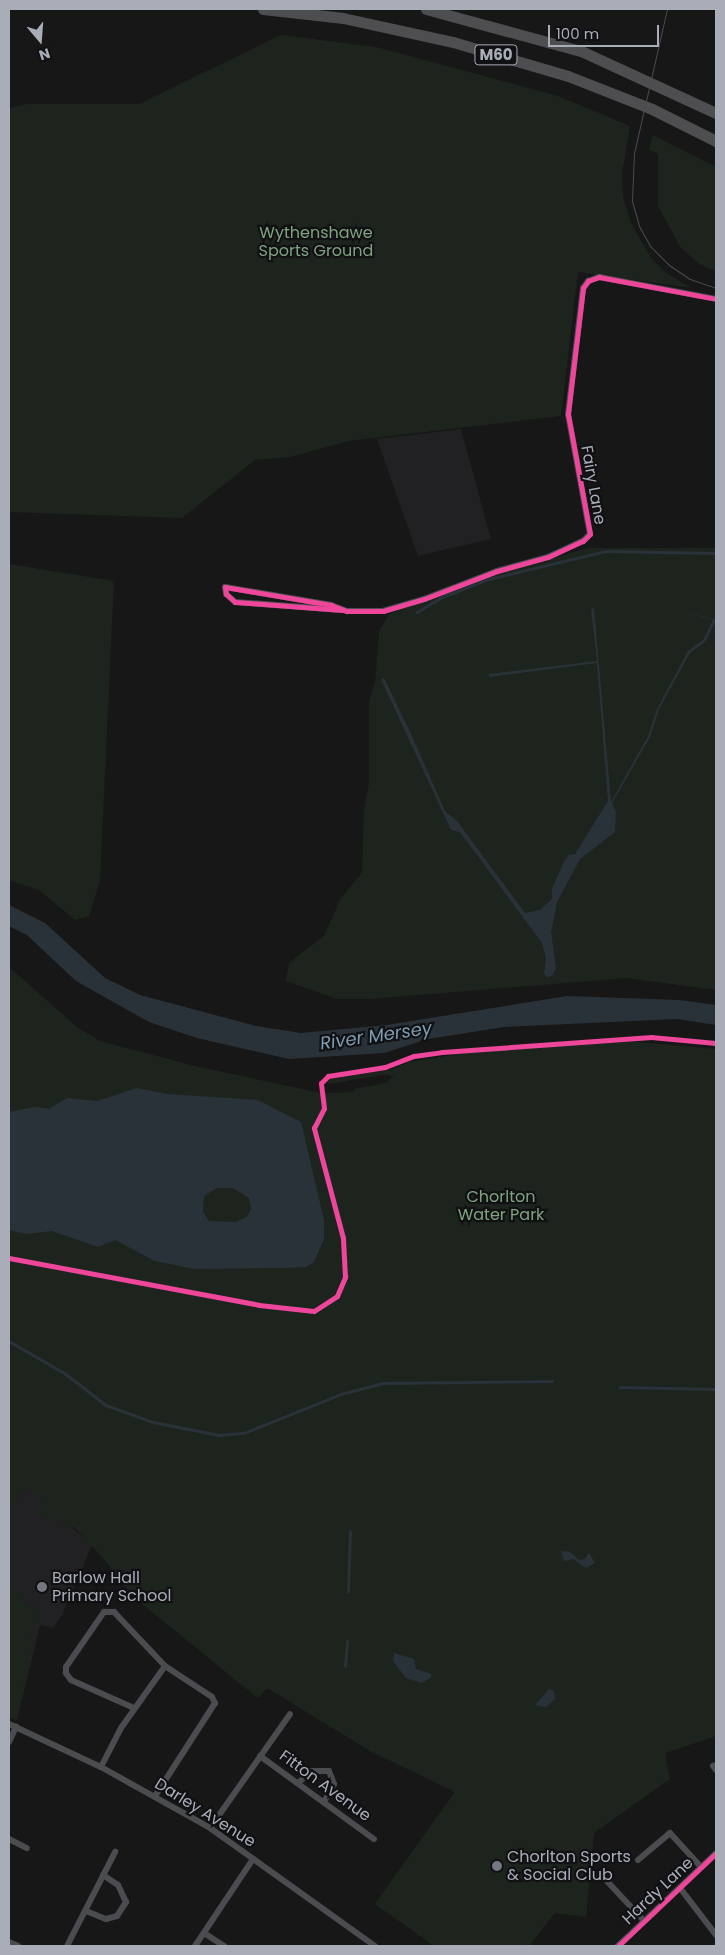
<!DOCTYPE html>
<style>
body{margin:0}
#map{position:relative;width:725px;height:1955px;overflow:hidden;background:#171717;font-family:Poppins,sans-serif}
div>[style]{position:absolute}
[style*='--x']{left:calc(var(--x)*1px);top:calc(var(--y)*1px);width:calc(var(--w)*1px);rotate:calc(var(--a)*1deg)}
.built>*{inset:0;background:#212123}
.green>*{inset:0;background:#1d241e}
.water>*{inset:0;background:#2a3239}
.stream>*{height:2.5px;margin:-1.25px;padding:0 1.25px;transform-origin:1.25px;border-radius:1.25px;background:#2a3239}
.street>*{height:6px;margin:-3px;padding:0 3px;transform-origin:3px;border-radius:3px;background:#4b4c50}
.highway>*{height:11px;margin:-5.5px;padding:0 5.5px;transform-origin:5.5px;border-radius:5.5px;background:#4e4e51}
.tram>*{height:1px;margin:-0.5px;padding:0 0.5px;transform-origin:0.5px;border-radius:0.5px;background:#4b4c4f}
.cycleway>*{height:5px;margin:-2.5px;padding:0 2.5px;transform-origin:2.5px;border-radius:2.5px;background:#ed469a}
.dots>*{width:14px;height:14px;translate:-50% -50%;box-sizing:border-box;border:2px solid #111113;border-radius:50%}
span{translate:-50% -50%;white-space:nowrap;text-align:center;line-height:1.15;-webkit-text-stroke:4.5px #111113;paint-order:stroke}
.shield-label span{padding:1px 4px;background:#111113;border:1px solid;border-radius:4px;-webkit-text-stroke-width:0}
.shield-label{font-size:15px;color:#a8adb8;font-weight:700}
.park-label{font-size:16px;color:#7ea380}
.street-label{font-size:16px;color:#a8adb8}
.poi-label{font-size:16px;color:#a8adb8}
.left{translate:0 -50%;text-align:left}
.water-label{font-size:18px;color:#7e9cb4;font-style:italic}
.frame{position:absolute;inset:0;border:10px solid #a8adb8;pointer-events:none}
.north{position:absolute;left:15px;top:15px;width:50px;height:50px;-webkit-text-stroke:4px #111113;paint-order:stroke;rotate:162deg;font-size:14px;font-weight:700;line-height:20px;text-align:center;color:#a8adb8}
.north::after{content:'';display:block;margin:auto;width:18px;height:22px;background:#a8adb8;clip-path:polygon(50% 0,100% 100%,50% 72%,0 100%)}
.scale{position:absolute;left:548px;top:25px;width:111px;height:22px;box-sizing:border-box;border:2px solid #a8adb8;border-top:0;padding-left:6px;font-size:15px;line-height:18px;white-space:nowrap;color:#a8adb8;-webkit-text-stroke:4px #111113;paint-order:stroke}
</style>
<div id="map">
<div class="built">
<i style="clip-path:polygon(461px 429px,491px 539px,418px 556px,377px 439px)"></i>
<i style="clip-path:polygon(9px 1464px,70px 1467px,68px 1524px,92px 1545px,62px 1615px,53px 1628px,40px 1625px,17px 1720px,9px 1717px)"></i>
</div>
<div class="green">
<i style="clip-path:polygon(281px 35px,376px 47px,558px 96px,630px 126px,622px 174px,623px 197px,631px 223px,651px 258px,666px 273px,692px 288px,578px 272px,561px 416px,348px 441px,290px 457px,255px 460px,182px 518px,9px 512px,9px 108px,26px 104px,139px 104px)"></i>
<i style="clip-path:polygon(653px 135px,716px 167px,716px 271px,701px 265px,681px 248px,658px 206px,658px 154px,649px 149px)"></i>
<i style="clip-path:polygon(588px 548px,716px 548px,716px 990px,626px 978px,370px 999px,337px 999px,286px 981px,289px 963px,324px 936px,341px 898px,362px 873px,364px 809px,369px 783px,369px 701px,375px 683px,379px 631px,389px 614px,489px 576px)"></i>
<i style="clip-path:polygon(9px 564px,114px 581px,100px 881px,89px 916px,75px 920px,39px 890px,9px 880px)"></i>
<i style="clip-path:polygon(9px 967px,78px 1028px,100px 1041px,195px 1066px,321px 1093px,353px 1092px,354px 1089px,386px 1083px,394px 1076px,383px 1075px,328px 1084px,327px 1081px,335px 1078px,390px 1070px,409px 1062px,458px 1054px,581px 1043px,638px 1042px,716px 1049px,716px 1736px,665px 1753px,670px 1779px,594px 1833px,586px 1917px,555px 1913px,529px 1946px,434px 1946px,375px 1904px,455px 1792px,370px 1751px,267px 1688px,258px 1698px,147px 1608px,117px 1579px,109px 1565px,75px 1528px,38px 1514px,45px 1497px,23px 1488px,15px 1506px,9px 1503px)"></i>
<i style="clip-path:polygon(9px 1590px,24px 1596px,22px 1602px,41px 1608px,30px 1637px,33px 1642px,16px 1720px,9px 1717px)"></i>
</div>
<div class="water">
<i style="clip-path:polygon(594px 608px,611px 802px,648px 736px,657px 709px,688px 651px,703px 640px,713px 620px,673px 609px,716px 620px,706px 641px,690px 653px,659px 709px,650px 737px,612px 803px,616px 812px,615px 832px,580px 859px,557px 902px,551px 932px,556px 968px,552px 976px,547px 977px,544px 974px,546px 958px,542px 943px,460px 832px,451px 830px,381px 679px,384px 678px,411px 734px,445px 811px,457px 821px,525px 913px,540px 910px,552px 899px,552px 889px,564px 861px,569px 855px,575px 854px,608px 801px,597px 663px,489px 677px,489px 674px,597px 661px,591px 609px)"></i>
<i style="clip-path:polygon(9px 905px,45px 923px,105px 978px,140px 995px,256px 1026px,301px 1033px,387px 1025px,567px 996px,679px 1000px,716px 1005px,716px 1025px,677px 1019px,504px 1027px,428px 1039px,384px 1053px,289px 1059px,197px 1038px,149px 1022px,76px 981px,27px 935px,9px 926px)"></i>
<i style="clip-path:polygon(evenodd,137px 1088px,167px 1094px,258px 1100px,301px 1122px,324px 1220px,324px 1239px,314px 1262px,306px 1267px,284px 1268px,195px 1269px,155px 1261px,115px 1240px,98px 1247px,52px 1231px,26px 1234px,9px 1230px,9px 1112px,35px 1107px,49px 1109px,67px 1098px,97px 1101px,137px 1088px,217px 1188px,233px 1188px,249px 1198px,251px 1209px,247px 1217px,235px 1222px,209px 1221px,203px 1212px,204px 1196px,217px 1188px)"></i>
<i style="clip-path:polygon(561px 1551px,570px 1552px,579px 1560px,585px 1559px,589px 1553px,595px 1563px,586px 1568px,573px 1559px,564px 1561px)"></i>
<i style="clip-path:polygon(394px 1653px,414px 1659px,416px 1669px,431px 1674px,431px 1677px,422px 1683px,406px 1678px,393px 1661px)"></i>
<i style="clip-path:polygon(549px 1689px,553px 1690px,555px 1699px,546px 1707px,535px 1705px)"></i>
</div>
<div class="stream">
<i style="--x:417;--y:612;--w:29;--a:-31"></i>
<i style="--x:442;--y:597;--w:50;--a:-21"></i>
<i style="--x:489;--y:579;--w:120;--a:-13.5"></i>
<i style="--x:606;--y:551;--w:108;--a:1.1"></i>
<i style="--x:9;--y:1341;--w:66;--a:30.1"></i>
<i style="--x:66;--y:1374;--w:51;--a:37.8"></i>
<i style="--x:106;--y:1405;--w:50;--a:19.9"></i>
<i style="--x:153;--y:1422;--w:67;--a:11.1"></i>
<i style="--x:219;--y:1435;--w:25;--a:-5"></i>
<i style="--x:244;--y:1433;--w:105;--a:-21.9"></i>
<i style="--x:341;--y:1394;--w:43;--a:-14.7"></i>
<i style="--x:383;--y:1383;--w:169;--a:-0.7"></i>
<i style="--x:620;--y:1387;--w:96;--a:1.2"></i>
<i style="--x:348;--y:1592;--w:60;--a:-88.1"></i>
<i style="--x:345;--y:1666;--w:25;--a:-85"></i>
</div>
<div class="street">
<i style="--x:342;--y:610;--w:107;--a:-175.7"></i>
<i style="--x:235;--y:602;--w:12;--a:-138"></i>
<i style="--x:226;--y:594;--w:7;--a:-98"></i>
<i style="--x:225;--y:587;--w:108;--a:9.6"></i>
<i style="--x:331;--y:605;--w:17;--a:21"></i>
<i style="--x:347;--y:611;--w:36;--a:0"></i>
<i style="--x:383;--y:611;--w:43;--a:-16.3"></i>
<i style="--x:424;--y:599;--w:78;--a:-21"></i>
<i style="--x:497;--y:571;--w:53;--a:-15.4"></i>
<i style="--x:548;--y:557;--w:38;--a:-25"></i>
<i style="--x:583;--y:541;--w:10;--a:-45"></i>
<i style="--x:590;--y:534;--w:122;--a:-100.4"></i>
<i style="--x:568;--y:414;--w:127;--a:-83.2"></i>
<i style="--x:583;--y:288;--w:9;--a:-54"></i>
<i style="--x:588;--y:281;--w:12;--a:-20"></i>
<i style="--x:599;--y:277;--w:119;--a:10.6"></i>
<i style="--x:134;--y:1708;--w:69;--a:-156"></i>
<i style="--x:71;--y:1680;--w:9;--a:-126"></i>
<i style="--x:66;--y:1673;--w:6;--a:-90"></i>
<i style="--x:66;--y:1667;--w:67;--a:-55.4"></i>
<i style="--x:104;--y:1612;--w:10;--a:0"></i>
<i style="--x:114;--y:1612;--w:74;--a:46.6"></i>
<i style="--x:9;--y:1724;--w:102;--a:25.1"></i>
<i style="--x:101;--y:1767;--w:125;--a:29.2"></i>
<i style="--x:210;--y:1828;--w:203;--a:35.6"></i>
<i style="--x:9;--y:1742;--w:17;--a:-65"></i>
<i style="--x:260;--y:1756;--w:141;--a:36.1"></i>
<i style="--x:716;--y:1765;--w:3;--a:162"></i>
<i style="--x:713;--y:1766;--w:5;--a:53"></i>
<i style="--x:101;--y:1767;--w:44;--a:-62.9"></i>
<i style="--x:121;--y:1728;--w:76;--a:-54.6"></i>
<i style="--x:165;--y:1666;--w:56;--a:33.4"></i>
<i style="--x:212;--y:1697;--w:7;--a:63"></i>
<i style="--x:215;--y:1703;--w:111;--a:122.8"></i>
<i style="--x:298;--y:1783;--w:18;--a:-41"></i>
<i style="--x:312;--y:1771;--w:17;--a:0"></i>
<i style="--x:329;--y:1771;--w:14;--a:69"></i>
<i style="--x:334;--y:1784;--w:21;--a:119"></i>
<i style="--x:210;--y:1828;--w:139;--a:-54.9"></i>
<i style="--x:9;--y:1839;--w:20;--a:27"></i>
<i style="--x:638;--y:1860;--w:42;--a:-40.2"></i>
<i style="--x:670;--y:1833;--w:46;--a:47.6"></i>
<i style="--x:605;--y:1879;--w:57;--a:47.1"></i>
<i style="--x:680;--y:1888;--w:59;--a:52.5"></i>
<i style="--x:86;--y:1911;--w:22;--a:22"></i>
<i style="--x:106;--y:1919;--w:11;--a:-15"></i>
<i style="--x:117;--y:1916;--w:17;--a:-57"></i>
<i style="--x:126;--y:1902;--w:19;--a:-115"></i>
<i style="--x:118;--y:1885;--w:18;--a:-146"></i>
<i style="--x:204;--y:1933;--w:24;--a:33"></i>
<i style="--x:9;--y:1942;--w:10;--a:24"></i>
<i style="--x:67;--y:1946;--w:106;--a:-62.9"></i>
<i style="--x:195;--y:1946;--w:105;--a:-56.3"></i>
<i style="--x:618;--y:1946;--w:135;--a:-43.5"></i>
</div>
<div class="highway">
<i style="--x:263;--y:9;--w:81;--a:6.4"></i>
<i style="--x:343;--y:18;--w:113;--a:12.3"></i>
<i style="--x:453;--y:42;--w:120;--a:16.5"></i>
<i style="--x:568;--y:76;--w:90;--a:21.4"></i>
<i style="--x:652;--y:109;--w:72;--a:26.6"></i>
<i style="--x:426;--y:9;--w:161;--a:15.2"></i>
<i style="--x:581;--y:51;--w:149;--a:24.7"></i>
</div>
<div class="tram">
<i style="--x:667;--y:9;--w:148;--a:102.9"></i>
<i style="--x:634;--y:153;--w:48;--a:92.4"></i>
<i style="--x:632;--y:201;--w:26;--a:74"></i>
<i style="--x:639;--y:226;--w:23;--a:61"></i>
<i style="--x:650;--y:246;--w:27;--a:45"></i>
<i style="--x:669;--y:265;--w:25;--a:34"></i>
<i style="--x:690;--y:279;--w:28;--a:19"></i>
<i style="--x:613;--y:1946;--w:140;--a:-42.7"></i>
</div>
<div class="cycleway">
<i style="--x:342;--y:610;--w:107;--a:-175.7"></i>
<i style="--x:235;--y:602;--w:12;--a:-138"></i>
<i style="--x:226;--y:594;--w:7;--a:-98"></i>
<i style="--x:225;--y:587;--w:108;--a:9.6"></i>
<i style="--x:331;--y:605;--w:17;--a:21"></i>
<i style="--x:347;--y:611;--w:36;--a:0"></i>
<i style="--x:383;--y:611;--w:43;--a:-16.3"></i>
<i style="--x:424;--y:599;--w:78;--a:-21"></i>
<i style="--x:497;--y:571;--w:53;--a:-15.4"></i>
<i style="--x:548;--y:557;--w:38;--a:-25"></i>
<i style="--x:583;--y:541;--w:10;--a:-45"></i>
<i style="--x:590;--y:534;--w:122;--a:-100.4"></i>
<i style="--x:568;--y:414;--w:127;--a:-83.2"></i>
<i style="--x:583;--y:288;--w:9;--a:-54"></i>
<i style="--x:588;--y:281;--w:12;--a:-20"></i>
<i style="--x:599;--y:277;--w:119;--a:10.6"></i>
<i style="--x:9;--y:1258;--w:254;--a:10.6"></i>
<i style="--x:259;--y:1305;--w:55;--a:6.2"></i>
<i style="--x:314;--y:1311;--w:27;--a:-33"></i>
<i style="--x:337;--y:1296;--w:21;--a:-67"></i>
<i style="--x:345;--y:1277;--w:39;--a:-93"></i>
<i style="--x:343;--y:1238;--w:114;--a:-104.8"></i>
<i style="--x:314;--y:1128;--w:22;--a:-63"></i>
<i style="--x:324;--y:1108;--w:25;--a:-97"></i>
<i style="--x:321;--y:1083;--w:10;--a:-45"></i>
<i style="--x:328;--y:1076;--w:58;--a:-9"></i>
<i style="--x:385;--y:1067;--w:31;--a:-21"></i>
<i style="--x:414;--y:1056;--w:28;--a:-8"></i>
<i style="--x:442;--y:1052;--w:210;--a:-4.1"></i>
<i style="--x:651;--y:1037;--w:65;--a:5.3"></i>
<i style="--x:618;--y:1946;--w:135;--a:-43.5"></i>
</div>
<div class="dots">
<i style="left:42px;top:1587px;background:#757880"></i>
<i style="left:497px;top:1866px;background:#757880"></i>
</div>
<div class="shield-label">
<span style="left:496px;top:55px">M60</span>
</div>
<div class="park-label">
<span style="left:316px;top:242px">Wythenshawe<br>Sports Ground</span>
<span style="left:501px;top:1206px">Chorlton<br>Water Park</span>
</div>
<div class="street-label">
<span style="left:593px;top:485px;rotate:80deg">Fairy Lane</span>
<span style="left:325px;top:1786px;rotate:36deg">Fitton Avenue</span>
<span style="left:205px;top:1813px;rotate:32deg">Darley Avenue</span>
<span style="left:658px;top:1891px;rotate:-43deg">Hardy Lane</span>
</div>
<div class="poi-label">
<span class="left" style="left:52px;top:1587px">Barlow Hall<br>Primary School</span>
<span class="left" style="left:507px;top:1866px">Chorlton Sports<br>&amp; Social Club</span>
</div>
<div class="water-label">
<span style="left:376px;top:1036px;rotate:-8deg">River Mersey</span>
</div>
<div class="frame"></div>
<div class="north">N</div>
<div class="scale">100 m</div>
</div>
